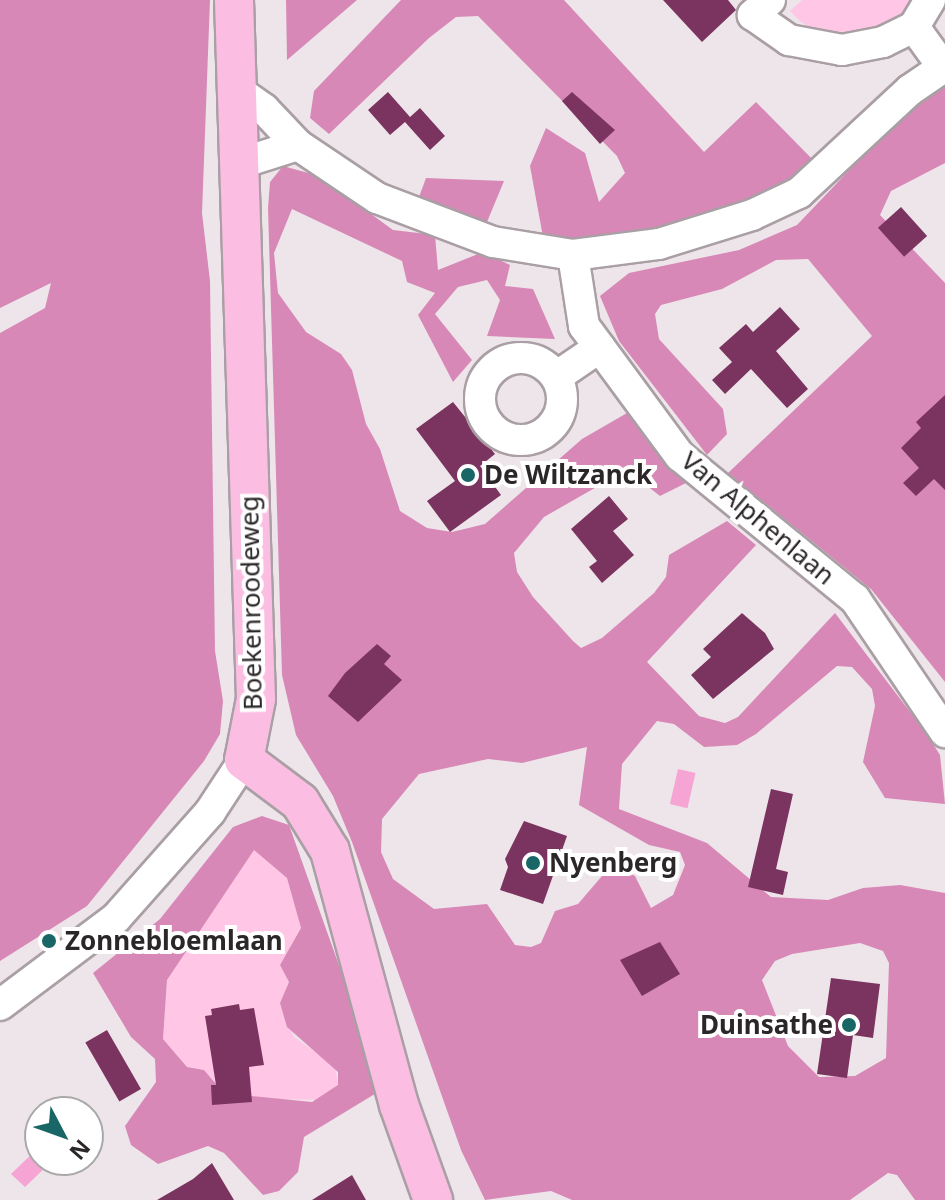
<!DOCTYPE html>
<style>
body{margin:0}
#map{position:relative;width:945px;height:1200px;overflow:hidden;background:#eee5ea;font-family:"Noto Sans",sans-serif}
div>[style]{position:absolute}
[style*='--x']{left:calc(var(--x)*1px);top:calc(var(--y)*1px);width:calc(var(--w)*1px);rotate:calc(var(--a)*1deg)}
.green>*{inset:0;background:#ffc6e5}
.forest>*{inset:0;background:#d788b6}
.water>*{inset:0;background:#f6a4d3;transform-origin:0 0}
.building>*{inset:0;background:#7b3460;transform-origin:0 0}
.roads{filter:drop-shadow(2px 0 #a99fa4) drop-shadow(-2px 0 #a99fa4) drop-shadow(0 2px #a99fa4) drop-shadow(0 -2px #a99fa4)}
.minor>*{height:30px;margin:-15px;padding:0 15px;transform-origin:15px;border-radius:15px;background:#fff}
.minor>.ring{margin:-15px;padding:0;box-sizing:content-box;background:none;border:30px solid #fff;border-radius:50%}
.major>*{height:38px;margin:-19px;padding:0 19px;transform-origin:19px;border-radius:19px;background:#fbbee2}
.dots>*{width:22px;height:22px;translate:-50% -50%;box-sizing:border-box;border:4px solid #fff;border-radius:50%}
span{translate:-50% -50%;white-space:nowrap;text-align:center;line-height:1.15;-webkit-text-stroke:8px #fff;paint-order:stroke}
.poi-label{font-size:26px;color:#2b2729;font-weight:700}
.left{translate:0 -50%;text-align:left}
.right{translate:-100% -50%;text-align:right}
.street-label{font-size:26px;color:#2b2729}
.north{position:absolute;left:24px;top:1096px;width:80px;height:80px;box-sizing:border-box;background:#fff;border:2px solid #aaa9a9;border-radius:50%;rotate:131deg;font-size:22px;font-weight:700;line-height:32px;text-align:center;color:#2b2729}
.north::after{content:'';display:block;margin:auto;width:28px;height:36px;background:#186666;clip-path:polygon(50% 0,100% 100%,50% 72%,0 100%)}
</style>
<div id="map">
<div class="green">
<i style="clip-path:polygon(802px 0,919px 0,909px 13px,857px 40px,813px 30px,800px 21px,790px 11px)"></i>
<i style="clip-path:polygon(254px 849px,287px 878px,301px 928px,280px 965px,289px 982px,280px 1003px,294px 1037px,335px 1066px,338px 1085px,322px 1100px,229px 1098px,204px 1070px,187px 1067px,163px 1039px,167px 980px)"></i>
</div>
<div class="forest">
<i style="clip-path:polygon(0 0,210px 0,202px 213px,210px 281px,215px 651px,223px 701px,220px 734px,204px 761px,87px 906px,0 961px,0 333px,45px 308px,51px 283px,0 308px)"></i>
<i style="clip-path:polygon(286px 0,357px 0,287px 60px)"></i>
<i style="clip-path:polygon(401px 0,564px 0,704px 152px,756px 102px,817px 164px,771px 196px,640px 238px,602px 242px,543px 237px,530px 166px,546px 128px,585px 153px,599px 202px,625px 173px,617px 156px,478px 16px,456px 17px,429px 38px,329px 134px,310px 118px,314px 91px)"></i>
<i style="clip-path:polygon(945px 86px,945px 163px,891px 191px,880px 215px,945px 283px,945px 682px,871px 589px,728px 473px,872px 336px,808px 259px,776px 260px,722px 289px,661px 305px,655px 314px,659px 339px,723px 409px,727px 434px,707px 455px,619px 341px,600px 296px,629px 273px,739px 250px,797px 225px,898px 119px)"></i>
<i style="clip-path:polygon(evenodd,283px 166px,319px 176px,393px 230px,435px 235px,438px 270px,483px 252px,510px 265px,505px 286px,533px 289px,555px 339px,487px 336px,500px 300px,487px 280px,458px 287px,435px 314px,472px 360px,453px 382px,418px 315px,435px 293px,407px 282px,402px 261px,292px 209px,274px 253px,278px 293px,306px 332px,341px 354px,352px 370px,366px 424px,380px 449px,400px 511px,427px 528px,452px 532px,485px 524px,582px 439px,627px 413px,686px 483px,660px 496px,632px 474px,621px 473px,544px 517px,514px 553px,517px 572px,533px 597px,573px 641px,581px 648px,602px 638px,654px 593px,666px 577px,669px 555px,727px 521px,756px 545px,647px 662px,699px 716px,725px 723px,738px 717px,835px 613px,926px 733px,940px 755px,945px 804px,885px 798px,863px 762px,875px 706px,872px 689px,852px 667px,837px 666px,756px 734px,737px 745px,704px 747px,674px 724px,657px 721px,622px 764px,619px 809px,707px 843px,771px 897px,828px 900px,863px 888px,900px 885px,945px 893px,945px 1200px,915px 1200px,897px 1175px,888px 1173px,850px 1200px,572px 1200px,551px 1191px,485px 1200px,461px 1150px,352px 842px,333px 796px,296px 735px,282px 675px,268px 208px,270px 182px,283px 166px,587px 747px,579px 805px,649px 845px,680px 852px,685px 865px,673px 895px,651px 908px,635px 876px,619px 867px,608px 869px,578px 904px,555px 911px,541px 943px,531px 947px,515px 945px,487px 904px,434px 909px,393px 879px,381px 852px,382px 819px,419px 774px,488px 759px,522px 763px,587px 747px,283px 166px,860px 943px,883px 951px,889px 963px,886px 1058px,855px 1076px,819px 1077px,788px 1046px,762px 980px,775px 961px,792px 954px,860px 943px)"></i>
<i style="clip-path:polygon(426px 178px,504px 181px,487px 222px,419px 197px)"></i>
<i style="clip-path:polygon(evenodd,262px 816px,289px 825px,383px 1089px,304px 1137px,298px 1172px,279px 1191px,263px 1195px,224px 1153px,208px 1146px,158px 1164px,131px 1145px,125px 1126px,156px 1082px,155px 1059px,131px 1037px,93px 973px,160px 919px,233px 827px,262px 816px,254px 850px,287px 878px,301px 928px,280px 965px,289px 982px,280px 1003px,287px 1027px,338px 1072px,338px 1085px,312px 1102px,241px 1095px,216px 1084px,204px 1070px,187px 1067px,163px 1039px,167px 980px,254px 850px)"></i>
</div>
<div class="water">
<i style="left:678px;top:769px;width:18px;height:36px;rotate:13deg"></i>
<i style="clip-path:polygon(38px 1148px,40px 1160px,51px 1162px,25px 1187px,11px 1174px)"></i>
</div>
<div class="building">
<i style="clip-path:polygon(663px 0,728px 0,736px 10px,702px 42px)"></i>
<i style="clip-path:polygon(388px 92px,410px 117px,420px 108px,445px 136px,430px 150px,405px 122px,390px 135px,368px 110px)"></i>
<i style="clip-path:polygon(572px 92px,615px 130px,600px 144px,562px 101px)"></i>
<i style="left:901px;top:207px;width:39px;height:31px;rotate:48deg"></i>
<i style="clip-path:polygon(780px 307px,800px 329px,776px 351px,808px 389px,787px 408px,751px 369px,725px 394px,712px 380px,732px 362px,719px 348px,746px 324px,753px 332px)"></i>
<i style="clip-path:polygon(945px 395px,945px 490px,934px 479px,916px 496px,903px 483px,919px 468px,901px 448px,921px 428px,916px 422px)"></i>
<i style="clip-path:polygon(453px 402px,495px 454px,480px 466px,501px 495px,450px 532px,427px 501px,455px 481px,416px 429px)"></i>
<i style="clip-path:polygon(609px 496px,628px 519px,613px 531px,634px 555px,602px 583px,589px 567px,597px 561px,571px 529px)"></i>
<i style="clip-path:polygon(742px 613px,765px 633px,774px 649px,713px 699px,691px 675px,711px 657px,703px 649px)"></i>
<i style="clip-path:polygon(377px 644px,391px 656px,384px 664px,402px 680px,358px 722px,328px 696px,345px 673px)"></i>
<i style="clip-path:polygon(771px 789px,793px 794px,776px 869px,788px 872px,783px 895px,748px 887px)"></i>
<i style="clip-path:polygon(524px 821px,567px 836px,543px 904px,500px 890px,508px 867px,505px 859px)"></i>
<i style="clip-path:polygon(660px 942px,680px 974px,642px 996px,620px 960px)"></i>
<i style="clip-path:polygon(831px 978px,880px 984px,873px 1038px,853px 1035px,847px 1078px,817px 1074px)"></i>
<i style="clip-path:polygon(239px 1004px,240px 1010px,254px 1008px,264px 1065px,249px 1067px,252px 1102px,212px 1105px,211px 1085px,216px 1085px,205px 1016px,212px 1015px,211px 1009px)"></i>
<i style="left:107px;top:1030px;width:68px;height:25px;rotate:60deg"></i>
<i style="clip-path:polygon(212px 1163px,234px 1200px,157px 1200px,193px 1179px)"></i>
<i style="clip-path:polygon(352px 1175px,366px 1200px,312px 1200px)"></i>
</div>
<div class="roads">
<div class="minor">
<i style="--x:770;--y:0;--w:23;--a:139"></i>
<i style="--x:753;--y:15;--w:44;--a:34.8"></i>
<i style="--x:789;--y:40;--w:54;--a:10.7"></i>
<i style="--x:842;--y:50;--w:42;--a:-11"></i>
<i style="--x:883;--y:42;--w:34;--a:-26"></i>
<i style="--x:930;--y:0;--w:31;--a:121"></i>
<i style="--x:914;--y:27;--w:49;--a:54.1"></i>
<i style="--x:237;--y:90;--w:33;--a:35"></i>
<i style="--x:264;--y:109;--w:50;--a:46.6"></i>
<i style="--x:238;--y:164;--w:63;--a:-17.6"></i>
<i style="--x:298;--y:145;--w:95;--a:33.9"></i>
<i style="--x:377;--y:198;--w:124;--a:20.8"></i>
<i style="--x:493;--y:242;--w:81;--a:9.2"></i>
<i style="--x:573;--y:255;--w:87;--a:-7.3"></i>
<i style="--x:659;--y:244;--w:97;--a:-17.3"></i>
<i style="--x:752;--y:215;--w:52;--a:-25.1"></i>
<i style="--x:799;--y:193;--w:151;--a:-42.9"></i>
<i style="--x:910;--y:90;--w:42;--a:-34.4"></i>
<i style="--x:573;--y:255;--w:72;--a:81.2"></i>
<i style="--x:584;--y:326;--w:162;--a:53.6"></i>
<i style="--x:680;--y:456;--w:226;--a:39.3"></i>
<i style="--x:855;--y:599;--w:161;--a:55.9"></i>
<i class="ring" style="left:480px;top:358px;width:52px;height:52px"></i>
<i style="--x:556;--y:377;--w:53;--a:-34.3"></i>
<i style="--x:0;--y:1005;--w:145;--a:-36.9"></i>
<i style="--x:116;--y:918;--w:142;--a:-48.4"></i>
<i style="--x:210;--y:812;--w:62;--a:-56.8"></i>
</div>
<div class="major">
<i style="--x:234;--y:0;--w:699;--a:88.2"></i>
<i style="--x:256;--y:699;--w:62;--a:101.1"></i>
<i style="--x:244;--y:760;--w:70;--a:36.9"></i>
<i style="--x:300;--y:802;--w:57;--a:58.5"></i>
<i style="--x:330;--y:851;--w:263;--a:74.8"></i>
<i style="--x:399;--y:1105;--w:101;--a:70.3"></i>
</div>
</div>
<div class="dots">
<i style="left:468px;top:475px;background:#186666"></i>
<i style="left:533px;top:863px;background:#186666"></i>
<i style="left:49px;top:941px;background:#186666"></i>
<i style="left:849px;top:1025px;background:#186666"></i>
</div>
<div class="poi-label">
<span class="left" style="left:484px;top:475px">De Wiltzanck</span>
<span class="left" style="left:549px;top:863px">Nyenberg</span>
<span class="left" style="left:65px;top:941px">Zonnebloemlaan</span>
<span class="right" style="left:833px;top:1025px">Duinsathe</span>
</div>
<div class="street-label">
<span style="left:758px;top:518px;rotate:40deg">Van Alphenlaan</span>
<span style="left:251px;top:603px;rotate:-91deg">Boekenroodeweg</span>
</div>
<div class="north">N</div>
</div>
